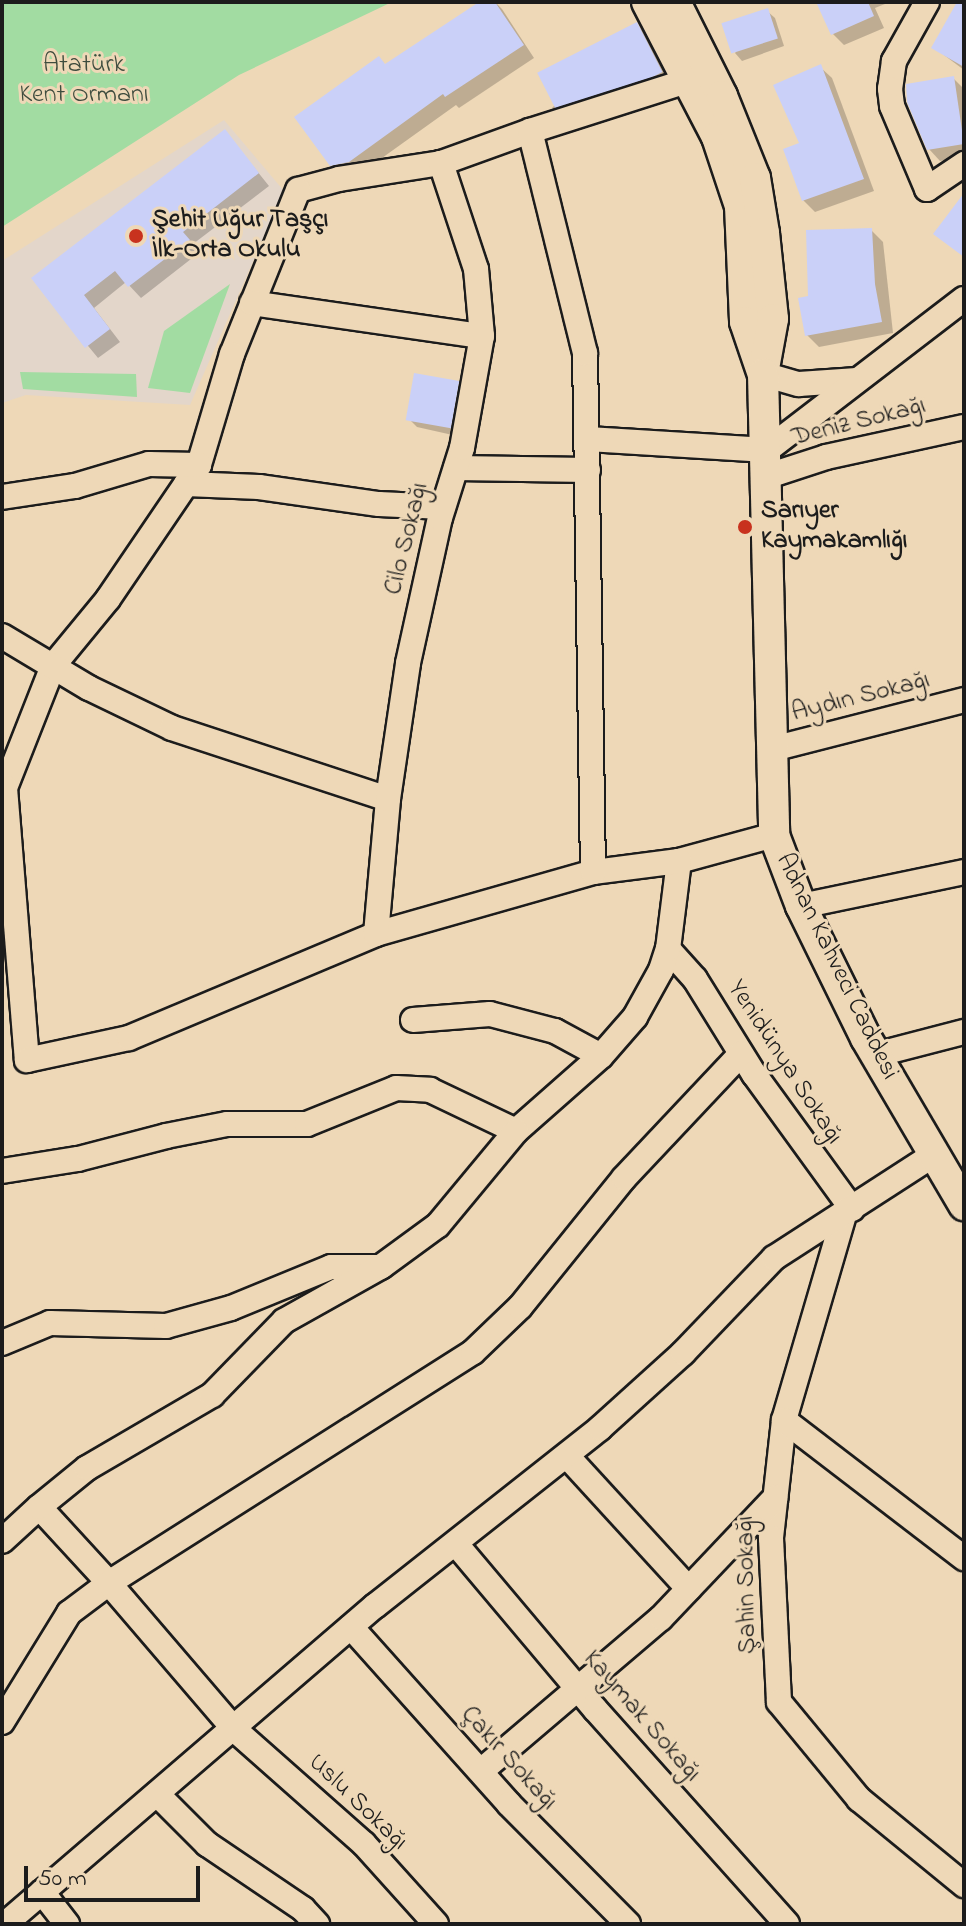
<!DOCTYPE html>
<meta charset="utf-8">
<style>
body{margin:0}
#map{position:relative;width:966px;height:1926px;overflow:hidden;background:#eed8b7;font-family:"Indie Flower",sans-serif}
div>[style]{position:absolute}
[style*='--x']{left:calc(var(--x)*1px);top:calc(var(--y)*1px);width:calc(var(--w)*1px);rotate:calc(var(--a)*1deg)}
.built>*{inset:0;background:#e3d6ca}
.green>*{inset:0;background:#a2dca2}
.shadow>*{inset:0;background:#0003}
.building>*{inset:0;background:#cad0f8;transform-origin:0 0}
.roads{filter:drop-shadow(2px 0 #1c1c1c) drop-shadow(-2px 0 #1c1c1c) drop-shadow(0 2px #1c1c1c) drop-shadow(0 -2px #1c1c1c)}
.minor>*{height:24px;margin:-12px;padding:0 12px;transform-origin:12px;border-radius:12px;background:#eed8b7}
.major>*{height:30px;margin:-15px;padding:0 15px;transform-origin:15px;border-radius:15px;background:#eed8b7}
.dots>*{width:22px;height:22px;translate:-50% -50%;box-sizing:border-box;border:4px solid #eed8b7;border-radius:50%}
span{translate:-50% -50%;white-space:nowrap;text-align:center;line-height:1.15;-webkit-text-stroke:6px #eed8b7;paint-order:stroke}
.park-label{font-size:26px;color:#3e4c3e}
.poi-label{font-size:26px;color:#1c1c1c;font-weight:700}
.left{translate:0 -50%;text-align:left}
.street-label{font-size:26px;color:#1c1c1c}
.frame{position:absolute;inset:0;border:4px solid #1c1c1c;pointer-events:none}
.scale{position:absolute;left:24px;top:1866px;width:176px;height:36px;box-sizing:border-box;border:4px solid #1c1c1c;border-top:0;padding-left:10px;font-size:24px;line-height:28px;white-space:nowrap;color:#1c1c1c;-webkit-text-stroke:6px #eed8b7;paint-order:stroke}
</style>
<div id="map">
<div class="built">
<i style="clip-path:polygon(224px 120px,284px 191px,190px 405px,26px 395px,2px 403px,2px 261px)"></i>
</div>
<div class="green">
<i style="clip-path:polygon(2px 2px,392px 2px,239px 75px,2px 227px)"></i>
<i style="clip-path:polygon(230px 284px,190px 393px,148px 388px,164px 331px)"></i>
<i style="clip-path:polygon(20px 372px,136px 374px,137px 397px,23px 389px)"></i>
</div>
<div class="shadow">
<i style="clip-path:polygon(483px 2px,495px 2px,502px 9px,534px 58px,459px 108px,456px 105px,361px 173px,343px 177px,331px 165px,386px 66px)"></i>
<i style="clip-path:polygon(819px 2px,890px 2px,875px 8px,884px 28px,844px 45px,833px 34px)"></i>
<i style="clip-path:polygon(960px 2px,964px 2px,964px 70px,936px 49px)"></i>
<i style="clip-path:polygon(767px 11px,775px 18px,784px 46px,742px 61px,735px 53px)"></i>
<i style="clip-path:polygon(636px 24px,648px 36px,673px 84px,564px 119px,552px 108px)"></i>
<i style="clip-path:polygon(820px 67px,832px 78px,874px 191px,815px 212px,803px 200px,802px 145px)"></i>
<i style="clip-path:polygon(953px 78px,964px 89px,964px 157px,940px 161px,929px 149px)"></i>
<i style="clip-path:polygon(225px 131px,269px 186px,193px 244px,200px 252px,141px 298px,126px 282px,94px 308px,120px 342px,98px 358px,33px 279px)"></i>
<i style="clip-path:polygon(871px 230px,883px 242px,893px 333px,819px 347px,807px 335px)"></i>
<i style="clip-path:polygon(458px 383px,465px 390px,457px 436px,417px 427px,409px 419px)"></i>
</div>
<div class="building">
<i style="clip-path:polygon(479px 2px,495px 2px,524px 45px,445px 97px,443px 94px,349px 162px,330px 166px,294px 117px,379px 56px,385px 64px)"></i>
<i style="clip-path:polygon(816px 2px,868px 2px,874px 16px,831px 35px)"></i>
<i style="clip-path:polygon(957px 2px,964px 2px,964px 67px,931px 48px)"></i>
<i style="left:768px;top:8px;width:32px;height:49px;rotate:72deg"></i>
<i style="left:637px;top:22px;width:56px;height:112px;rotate:63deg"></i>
<i style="clip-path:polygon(821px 64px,864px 179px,802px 201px,783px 149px,799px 143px,773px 85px)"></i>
<i style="clip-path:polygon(954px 76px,964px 144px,927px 150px,907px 102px,906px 84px)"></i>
<i style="clip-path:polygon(225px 129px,259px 173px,183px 232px,190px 240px,128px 287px,115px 271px,84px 295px,110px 329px,85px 348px,31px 278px)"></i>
<i style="clip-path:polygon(964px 193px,964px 257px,933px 234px)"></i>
<i style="clip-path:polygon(872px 228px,875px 284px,882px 322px,805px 336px,798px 298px,808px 296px,806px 230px)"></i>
<i style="left:414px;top:373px;width:46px;height:48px;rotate:10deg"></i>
</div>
<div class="roads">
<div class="minor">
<i style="--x:927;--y:2;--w:68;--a:119.2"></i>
<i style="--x:894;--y:61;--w:28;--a:98"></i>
<i style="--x:890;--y:89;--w:17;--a:83"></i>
<i style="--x:892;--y:106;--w:90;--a:67.1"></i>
<i style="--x:927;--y:189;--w:45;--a:-34"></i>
<i style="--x:530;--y:131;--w:95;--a:160.2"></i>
<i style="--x:441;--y:163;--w:103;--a:171.1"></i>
<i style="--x:339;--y:179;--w:42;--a:165"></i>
<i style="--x:298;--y:190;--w:177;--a:111.9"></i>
<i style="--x:232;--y:354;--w:116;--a:106.6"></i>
<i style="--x:199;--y:465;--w:162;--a:124.2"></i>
<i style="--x:108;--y:599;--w:87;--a:129.4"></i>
<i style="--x:53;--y:666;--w:131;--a:111.5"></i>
<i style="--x:5;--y:788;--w:273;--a:85.4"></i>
<i style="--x:27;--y:1060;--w:104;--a:-12.2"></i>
<i style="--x:129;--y:1038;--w:268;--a:-22.8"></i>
<i style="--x:376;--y:934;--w:226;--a:-15.9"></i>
<i style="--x:252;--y:303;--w:232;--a:8.2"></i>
<i style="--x:763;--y:374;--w:37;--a:16"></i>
<i style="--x:799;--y:384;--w:58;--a:-3.9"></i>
<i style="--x:588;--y:439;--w:179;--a:3.5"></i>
<i style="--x:767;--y:450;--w:248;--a:-37.5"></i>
<i style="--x:456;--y:468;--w:132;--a:0.9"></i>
<i style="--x:768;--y:476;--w:61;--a:-18.1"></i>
<i style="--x:826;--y:457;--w:141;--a:-12.3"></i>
<i style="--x:186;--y:484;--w:73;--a:2.4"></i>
<i style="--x:259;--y:487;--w:121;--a:8.1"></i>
<i style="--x:379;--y:504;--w:64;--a:2.7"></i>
<i style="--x:2;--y:497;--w:74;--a:-8.6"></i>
<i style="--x:75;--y:486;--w:77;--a:-16.6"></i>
<i style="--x:149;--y:464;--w:50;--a:1.1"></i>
<i style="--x:2;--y:636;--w:101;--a:30.9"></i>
<i style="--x:89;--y:688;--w:92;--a:25.7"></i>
<i style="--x:172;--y:728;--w:227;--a:18.2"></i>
<i style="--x:773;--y:749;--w:197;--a:-14.4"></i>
<i style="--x:679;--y:861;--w:98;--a:-15.3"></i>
<i style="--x:801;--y:906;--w:167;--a:-11.8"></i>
<i style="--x:376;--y:934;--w:136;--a:-84.9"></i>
<i style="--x:388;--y:799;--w:137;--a:-81.6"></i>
<i style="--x:408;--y:663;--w:148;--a:-77.6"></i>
<i style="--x:440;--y:518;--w:73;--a:-72.6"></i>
<i style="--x:462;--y:448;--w:114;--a:-79.9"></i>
<i style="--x:482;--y:336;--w:67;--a:-95.1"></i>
<i style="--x:476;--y:269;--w:112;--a:-108.3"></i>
<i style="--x:668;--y:949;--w:40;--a:48"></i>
<i style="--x:695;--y:979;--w:112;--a:58.2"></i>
<i style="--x:754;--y:1074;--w:167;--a:54"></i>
<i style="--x:413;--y:1020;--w:77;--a:-4.5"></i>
<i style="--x:490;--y:1014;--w:67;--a:14.7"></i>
<i style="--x:555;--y:1031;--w:52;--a:28.5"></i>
<i style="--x:875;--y:1055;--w:92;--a:-14.5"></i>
<i style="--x:2;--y:1171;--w:77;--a:-9"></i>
<i style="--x:78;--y:1159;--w:91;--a:-14.6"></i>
<i style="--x:166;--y:1136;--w:62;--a:-11.1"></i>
<i style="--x:227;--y:1124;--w:80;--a:0"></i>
<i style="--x:307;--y:1124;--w:96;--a:-22"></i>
<i style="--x:396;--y:1088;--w:34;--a:3"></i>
<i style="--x:430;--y:1090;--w:95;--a:25.5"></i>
<i style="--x:516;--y:1131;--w:113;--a:-41.4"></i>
<i style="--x:601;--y:1056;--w:52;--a:-48.9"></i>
<i style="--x:635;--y:1017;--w:54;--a:-61"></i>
<i style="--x:661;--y:970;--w:22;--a:-72"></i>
<i style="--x:668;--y:949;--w:89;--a:-82.9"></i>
<i style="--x:679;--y:861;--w:87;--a:172.7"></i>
<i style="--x:593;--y:872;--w:519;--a:-90.88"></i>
<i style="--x:585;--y:353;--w:229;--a:-103.9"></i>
<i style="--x:530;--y:131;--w:165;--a:-17.7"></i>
<i style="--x:844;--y:1215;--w:214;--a:106.3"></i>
<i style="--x:784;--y:1420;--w:119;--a:96.3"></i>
<i style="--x:771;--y:1538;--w:164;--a:87.2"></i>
<i style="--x:779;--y:1702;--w:126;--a:50.5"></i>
<i style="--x:859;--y:1799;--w:136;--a:39.3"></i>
<i style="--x:2;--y:1343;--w:52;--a:-22.6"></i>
<i style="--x:50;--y:1323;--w:116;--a:1.5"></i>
<i style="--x:166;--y:1326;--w:67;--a:-15.5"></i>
<i style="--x:231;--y:1308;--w:108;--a:-22.3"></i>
<i style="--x:331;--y:1267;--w:49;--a:0"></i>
<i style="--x:784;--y:1420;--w:227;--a:37.5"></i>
<i style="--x:567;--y:1456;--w:180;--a:47.5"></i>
<i style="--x:2;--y:1541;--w:50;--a:-42.6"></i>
<i style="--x:456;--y:1544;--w:216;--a:49.9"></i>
<i style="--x:595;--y:1709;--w:288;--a:48.2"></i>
<i style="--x:351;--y:1627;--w:237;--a:48.2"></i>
<i style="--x:509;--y:1804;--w:169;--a:45.2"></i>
<i style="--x:2;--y:1722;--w:128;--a:-58.4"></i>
<i style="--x:69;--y:1613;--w:50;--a:-36.9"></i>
<i style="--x:109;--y:1583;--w:103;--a:-132.6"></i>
<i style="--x:39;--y:1507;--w:62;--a:-39.1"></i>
<i style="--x:87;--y:1468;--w:145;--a:-30.3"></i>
<i style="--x:212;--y:1395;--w:103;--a:-45.8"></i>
<i style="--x:284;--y:1321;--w:112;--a:-29.3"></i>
<i style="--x:382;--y:1266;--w:69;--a:-36.2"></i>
<i style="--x:438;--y:1225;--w:122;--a:-50.3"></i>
<i style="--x:481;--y:1771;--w:236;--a:-40.4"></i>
<i style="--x:661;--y:1618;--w:166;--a:-46.5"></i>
<i style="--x:157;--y:1794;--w:71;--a:45"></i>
<i style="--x:207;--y:1844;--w:116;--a:34.1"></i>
<i style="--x:303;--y:1909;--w:21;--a:47"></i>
<i style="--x:42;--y:1892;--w:41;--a:52"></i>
<i style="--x:5;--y:1924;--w:488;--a:-40.7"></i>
<i style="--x:375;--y:1606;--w:287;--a:-38.3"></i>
<i style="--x:600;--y:1428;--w:112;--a:-42.1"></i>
<i style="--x:683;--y:1353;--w:132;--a:-46.2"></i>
<i style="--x:774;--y:1258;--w:189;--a:-32.9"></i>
<i style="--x:436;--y:1924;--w:108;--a:-132"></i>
<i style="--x:364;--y:1844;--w:174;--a:-138.5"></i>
<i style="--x:234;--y:1729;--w:192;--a:-130.6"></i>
<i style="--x:109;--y:1583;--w:431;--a:-32.4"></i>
<i style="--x:473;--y:1352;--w:65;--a:-43.8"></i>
<i style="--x:520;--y:1307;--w:166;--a:-51.1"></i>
<i style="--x:624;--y:1178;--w:170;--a:-46.7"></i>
</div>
<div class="major">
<i style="--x:647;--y:2;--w:152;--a:62.6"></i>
<i style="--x:717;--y:137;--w:73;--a:71.6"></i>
<i style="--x:740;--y:206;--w:116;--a:87.5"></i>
<i style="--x:745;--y:322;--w:53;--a:71.2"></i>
<i style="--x:675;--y:2;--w:105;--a:63.4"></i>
<i style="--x:722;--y:96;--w:88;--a:68.1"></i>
<i style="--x:755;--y:178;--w:56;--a:80.7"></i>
<i style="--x:764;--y:233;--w:86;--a:84"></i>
<i style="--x:773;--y:319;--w:56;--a:100.3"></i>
<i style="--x:763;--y:374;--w:461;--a:88.6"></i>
<i style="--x:774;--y:835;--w:76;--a:69.2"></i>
<i style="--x:801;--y:906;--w:147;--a:63.8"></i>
<i style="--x:866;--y:1038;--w:194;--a:59.6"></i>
</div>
</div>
<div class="dots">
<i style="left:136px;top:236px;background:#c8321e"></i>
<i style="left:745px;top:527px;background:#c8321e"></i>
</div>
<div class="park-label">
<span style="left:84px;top:81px">Atatürk<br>Kent Ormanı</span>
</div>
<div class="poi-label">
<span class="left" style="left:152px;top:236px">Şehit Uğur Taşçı<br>İlk-Orta Okulu</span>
<span class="left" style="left:761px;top:527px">Sarıyer<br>Kaymakamlığı</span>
</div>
<div class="street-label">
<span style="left:859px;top:423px;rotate:-14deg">Deniz Sokağı</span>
<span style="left:408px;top:539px;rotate:-76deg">Cilo Sokağı</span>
<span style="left:861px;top:698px;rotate:-14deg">Aydın Sokağı</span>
<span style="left:836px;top:967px;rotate:64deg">Adnan Kahveci Caddesi</span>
<span style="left:784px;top:1063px;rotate:57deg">Yenidünya Sokağı</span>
<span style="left:748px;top:1585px;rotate:-91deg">Şahin Sokağı</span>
<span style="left:641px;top:1717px;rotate:49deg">Kaymak Sokağı</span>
<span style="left:508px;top:1759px;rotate:48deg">Çakır Sokağı</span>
<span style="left:357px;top:1803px;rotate:44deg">Uslu Sokağı</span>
</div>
<div class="frame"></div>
<div class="scale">50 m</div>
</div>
